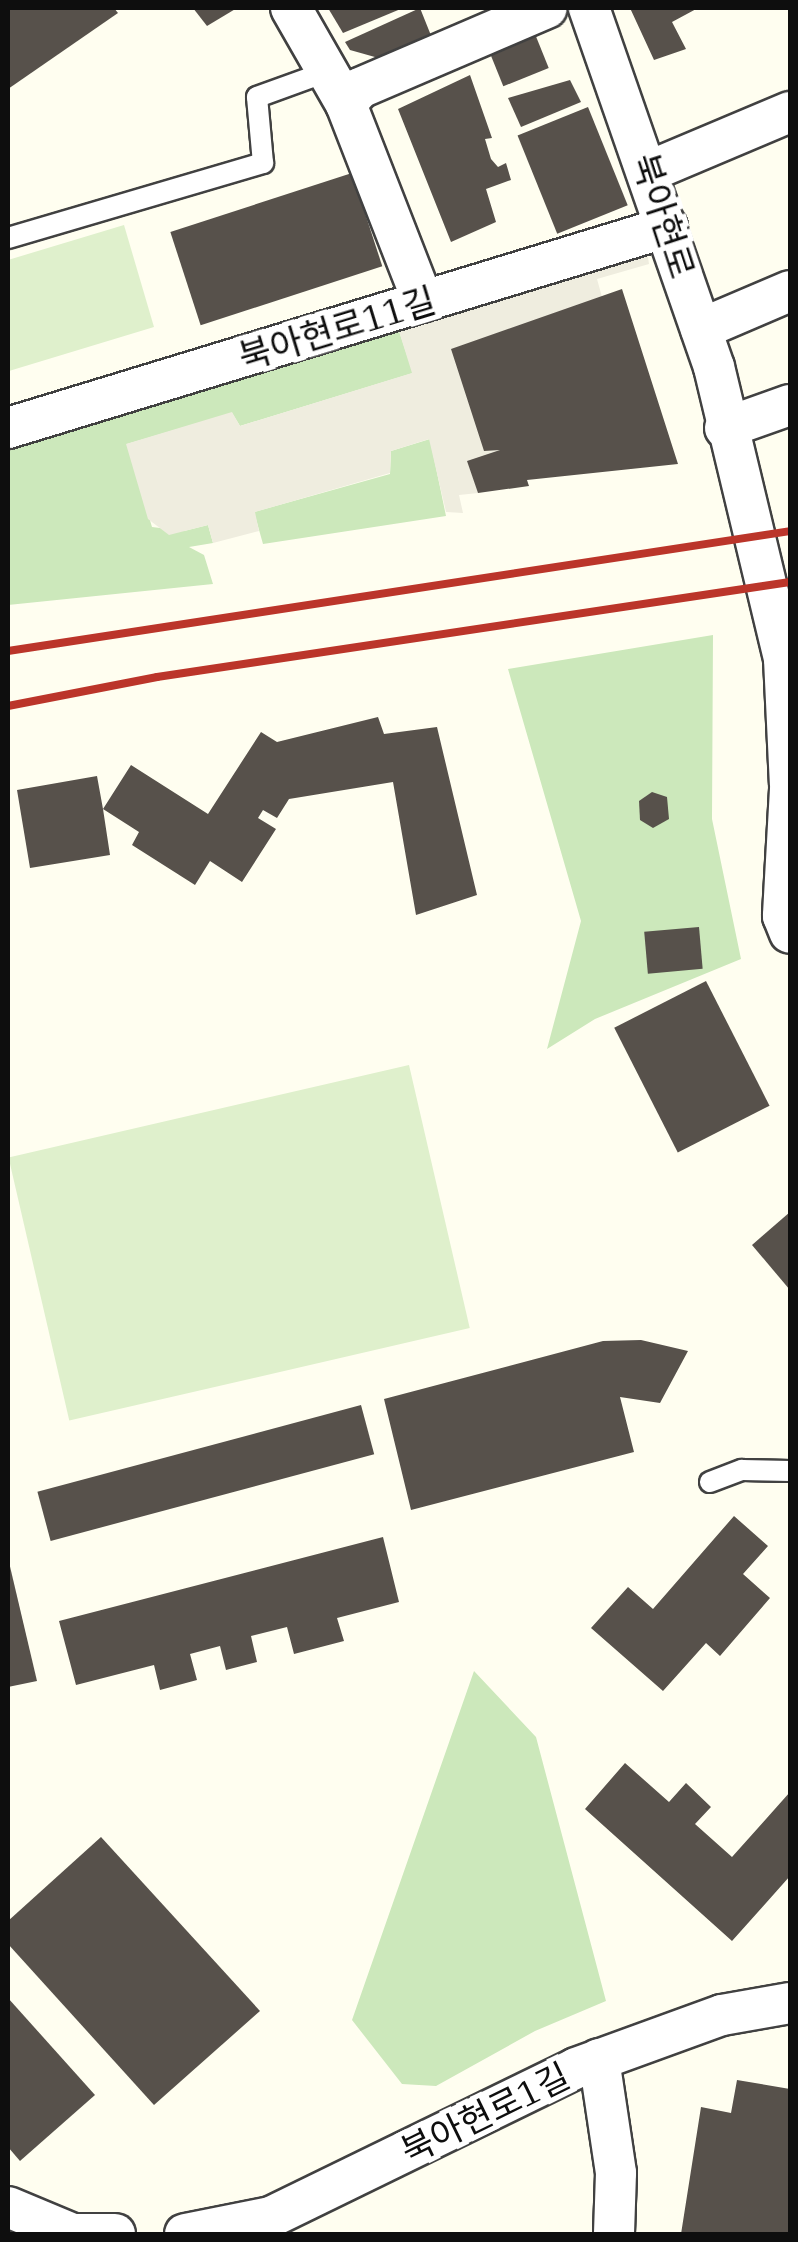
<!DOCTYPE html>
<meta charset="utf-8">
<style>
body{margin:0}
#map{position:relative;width:798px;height:2242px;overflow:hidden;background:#fffef0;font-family:"IBM Plex Serif","Noto Sans KR",serif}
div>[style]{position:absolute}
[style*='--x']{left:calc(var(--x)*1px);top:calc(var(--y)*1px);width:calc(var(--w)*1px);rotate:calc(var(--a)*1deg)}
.green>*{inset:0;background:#cce8bb}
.pitch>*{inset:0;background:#dff0cc;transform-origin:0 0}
.plaza>*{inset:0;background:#efeddf}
.building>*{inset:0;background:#57514b;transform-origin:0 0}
.roads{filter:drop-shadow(2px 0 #414141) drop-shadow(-2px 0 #414141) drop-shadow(0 2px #414141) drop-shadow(0 -2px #414141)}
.lane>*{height:20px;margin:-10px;padding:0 10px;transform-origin:10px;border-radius:10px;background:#fff}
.street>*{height:40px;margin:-20px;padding:0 20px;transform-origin:20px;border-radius:20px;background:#fff}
.rail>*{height:8px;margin:-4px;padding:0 4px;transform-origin:4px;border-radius:4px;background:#bb352a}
span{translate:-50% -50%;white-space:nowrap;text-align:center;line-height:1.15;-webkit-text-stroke:10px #fff;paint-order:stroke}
.street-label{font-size:35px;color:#0e0e0e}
.frame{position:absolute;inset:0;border:10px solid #0e0e0e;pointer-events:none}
</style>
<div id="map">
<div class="green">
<i style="clip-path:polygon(398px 328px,413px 373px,240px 426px,232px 413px,127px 444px,152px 527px,184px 531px,208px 525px,213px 543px,189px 547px,204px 555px,213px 584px,8px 605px,8px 451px)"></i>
<i style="clip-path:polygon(430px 439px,446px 516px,263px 544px,254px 512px,390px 474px,391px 451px)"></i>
<i style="clip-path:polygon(713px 635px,712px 819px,741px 959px,595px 1019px,547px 1049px,581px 921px,508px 669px)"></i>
<i style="clip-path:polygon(474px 1671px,536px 1737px,606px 2001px,535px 2031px,436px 2086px,402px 2084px,352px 2020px)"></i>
</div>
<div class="pitch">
<i style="clip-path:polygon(124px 225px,154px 327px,9px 371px,8px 260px)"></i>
<i style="left:409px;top:1065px;width:270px;height:411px;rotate:77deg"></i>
</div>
<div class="plaza">
<i style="clip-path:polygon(647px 250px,649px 264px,597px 279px,602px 297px,500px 450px,468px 462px,478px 493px,459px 495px,463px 513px,446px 512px,429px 439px,391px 451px,390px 473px,255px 512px,259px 531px,213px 543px,208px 525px,169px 535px,148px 519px,126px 444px,232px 412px,240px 426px,412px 373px,398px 328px)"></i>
</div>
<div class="building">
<i style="clip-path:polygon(8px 8px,114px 8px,118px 13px,8px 89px)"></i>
<i style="clip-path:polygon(193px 8px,237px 8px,207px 26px)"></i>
<i style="clip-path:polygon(328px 8px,403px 8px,343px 33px)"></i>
<i style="clip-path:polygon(420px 8px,432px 38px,382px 59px,350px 50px,345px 42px)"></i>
<i style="clip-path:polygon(630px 8px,698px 8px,672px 22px,686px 49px,654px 60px)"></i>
<i style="left:533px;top:29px;width:42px;height:49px;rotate:68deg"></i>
<i style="clip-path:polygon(470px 75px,492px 138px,485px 139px,491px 159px,498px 167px,506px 163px,511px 180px,486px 189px,496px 222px,451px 242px,398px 109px)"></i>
<i style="clip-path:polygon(570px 80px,581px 102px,521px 127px,508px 98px)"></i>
<i style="left:588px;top:107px;width:106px;height:76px;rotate:68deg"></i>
<i style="left:352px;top:173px;width:98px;height:191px;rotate:72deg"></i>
<i style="clip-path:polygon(622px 289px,678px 464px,527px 480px,529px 486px,478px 493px,467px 461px,500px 450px,484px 451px,451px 349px)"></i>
<i style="clip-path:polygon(378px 717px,384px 734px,437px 727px,477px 895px,416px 915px,393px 782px,289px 799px,277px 818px,263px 810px,258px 818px,276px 829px,242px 882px,210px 861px,195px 885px,132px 845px,139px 832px,103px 809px,110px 855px,30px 868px,17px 790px,97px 776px,103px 809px,131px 765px,208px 814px,261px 732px,277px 742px)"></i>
<i style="clip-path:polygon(652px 792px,667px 797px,669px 819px,653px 828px,640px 820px,639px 801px)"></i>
<i style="left:699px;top:927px;width:42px;height:55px;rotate:85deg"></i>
<i style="left:706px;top:981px;width:140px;height:103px;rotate:63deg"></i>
<i style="clip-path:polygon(790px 1212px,790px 1290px,752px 1245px)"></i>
<i style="clip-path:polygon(641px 1340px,688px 1351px,660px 1403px,620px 1397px,634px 1452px,411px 1510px,384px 1399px,603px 1341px)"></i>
<i style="left:361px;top:1405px;width:51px;height:335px;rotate:75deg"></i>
<i style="clip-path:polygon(734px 1516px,768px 1546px,743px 1574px,770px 1598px,720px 1656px,706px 1643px,663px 1691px,591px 1628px,628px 1587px,653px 1609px)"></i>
<i style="clip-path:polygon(383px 1537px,399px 1602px,337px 1618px,344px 1641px,294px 1654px,287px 1627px,251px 1636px,257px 1662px,226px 1670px,220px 1646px,190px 1654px,197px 1680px,160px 1690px,154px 1665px,76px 1685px,59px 1621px)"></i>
<i style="clip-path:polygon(8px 1558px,37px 1681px,8px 1687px)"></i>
<i style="clip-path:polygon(625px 1763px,669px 1802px,686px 1783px,711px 1807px,695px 1824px,732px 1857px,790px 1792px,790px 1876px,732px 1941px,585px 1809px)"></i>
<i style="clip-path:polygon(101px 1837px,260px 2011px,154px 2105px,8px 1944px,8px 1921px)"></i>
<i style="clip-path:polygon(8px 1998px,95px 2095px,20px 2161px,8px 2147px)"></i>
<i style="clip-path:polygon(737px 2080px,790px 2089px,790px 2234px,681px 2234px,701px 2107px,731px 2113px)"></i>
</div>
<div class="roads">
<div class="lane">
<i style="--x:8;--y:238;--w:266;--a:-16.4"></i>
<i style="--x:263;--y:163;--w:66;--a:-95.2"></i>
<i style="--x:257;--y:97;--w:73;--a:-19.9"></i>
<i style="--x:710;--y:1482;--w:34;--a:-21"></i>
<i style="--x:742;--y:1470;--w:48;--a:1.2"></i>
</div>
<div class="street">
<i style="--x:291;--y:8;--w:111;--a:60.2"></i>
<i style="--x:346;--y:104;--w:212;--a:68.7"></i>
<i style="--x:589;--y:8;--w:380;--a:70.8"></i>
<i style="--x:714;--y:367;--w:300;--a:76.5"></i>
<i style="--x:784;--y:659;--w:125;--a:87.3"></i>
<i style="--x:346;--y:104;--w:21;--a:-49"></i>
<i style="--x:360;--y:88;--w:203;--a:-23.2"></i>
<i style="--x:650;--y:171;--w:152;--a:-22.9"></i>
<i style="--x:701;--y:329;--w:97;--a:-23.1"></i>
<i style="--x:8;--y:428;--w:689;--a:-16.96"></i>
<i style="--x:725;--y:428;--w:69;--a:-19.5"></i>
<i style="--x:790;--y:789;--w:127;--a:93.2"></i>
<i style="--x:783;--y:916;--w:18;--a:68"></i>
<i style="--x:599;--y:2059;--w:115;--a:81.5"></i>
<i style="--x:616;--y:2173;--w:61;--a:91.9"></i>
<i style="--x:8;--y:2207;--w:70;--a:22.6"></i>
<i style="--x:73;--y:2234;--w:42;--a:0"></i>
<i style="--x:185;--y:2234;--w:88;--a:-11.2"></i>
<i style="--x:271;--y:2217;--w:339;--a:-26"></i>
<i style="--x:576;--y:2068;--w:155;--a:-20"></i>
<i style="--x:722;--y:2015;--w:69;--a:-10"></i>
</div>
</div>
<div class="rail">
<i style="--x:8;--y:651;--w:791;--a:-8.72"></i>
<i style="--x:8;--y:706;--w:152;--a:-11"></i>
<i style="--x:157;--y:677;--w:640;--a:-8.54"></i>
</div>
<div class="street-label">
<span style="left:664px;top:216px;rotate:72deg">북아현로</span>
<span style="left:337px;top:328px;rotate:-17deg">북아현로11길</span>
<span style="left:485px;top:2113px;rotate:-26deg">북아현로1길</span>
</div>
<div class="frame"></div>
</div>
